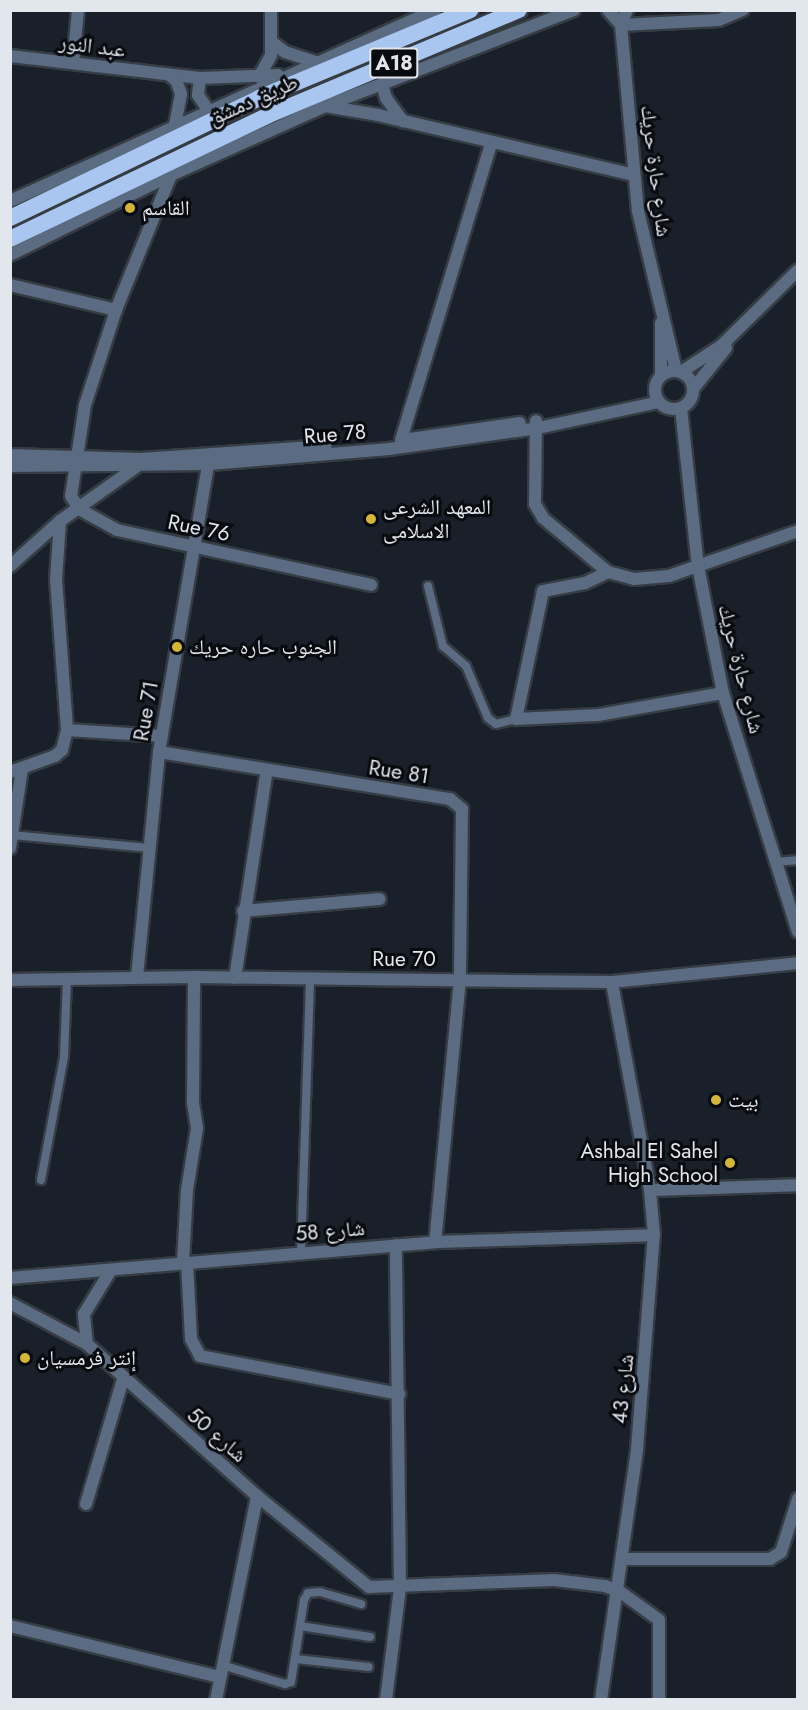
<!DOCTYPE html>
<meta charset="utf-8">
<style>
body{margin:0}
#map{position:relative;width:808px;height:1710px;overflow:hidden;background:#1a2029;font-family:Jost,"Noto Naskh Arabic",sans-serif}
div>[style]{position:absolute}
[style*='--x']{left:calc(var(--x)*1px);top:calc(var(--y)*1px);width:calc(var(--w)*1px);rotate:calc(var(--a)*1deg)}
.roads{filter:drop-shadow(2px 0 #363c44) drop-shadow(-2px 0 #363c44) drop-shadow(0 2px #363c44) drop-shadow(0 -2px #363c44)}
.service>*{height:8px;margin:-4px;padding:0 4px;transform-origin:4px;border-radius:4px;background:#5a6b82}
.minor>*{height:12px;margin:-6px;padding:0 6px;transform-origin:6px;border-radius:6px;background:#5a6b82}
.tertiary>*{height:12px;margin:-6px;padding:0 6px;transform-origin:6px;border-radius:6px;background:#5a6b82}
.tertiary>.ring{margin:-6px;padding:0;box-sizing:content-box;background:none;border:12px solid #5a6b82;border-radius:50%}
.trunk>*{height:16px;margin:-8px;padding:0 8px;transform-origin:8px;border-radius:8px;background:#a8c6f0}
.dots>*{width:16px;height:16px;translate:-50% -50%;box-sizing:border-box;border:3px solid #070a0e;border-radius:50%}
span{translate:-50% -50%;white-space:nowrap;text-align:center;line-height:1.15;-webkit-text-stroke:6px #070a0e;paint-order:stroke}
.shield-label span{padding:2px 4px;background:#070a0e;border:2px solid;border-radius:4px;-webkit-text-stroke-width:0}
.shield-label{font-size:20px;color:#e2e6ed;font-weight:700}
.street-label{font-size:21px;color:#e2e6ed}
.poi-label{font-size:21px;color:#e2e6ed}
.left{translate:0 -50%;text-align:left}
.right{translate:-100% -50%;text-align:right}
.frame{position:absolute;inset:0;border:12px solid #e2e6ed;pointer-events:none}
</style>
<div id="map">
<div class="roads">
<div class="service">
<i style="--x:428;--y:586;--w:62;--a:76"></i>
<i style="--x:443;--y:646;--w:30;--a:41"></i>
<i style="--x:466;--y:666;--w:56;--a:67.1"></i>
<i style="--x:488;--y:718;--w:10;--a:37"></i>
<i style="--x:496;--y:724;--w:21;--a:-14"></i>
<i style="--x:12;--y:835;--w:139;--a:5.4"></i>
<i style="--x:777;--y:862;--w:21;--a:-5"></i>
<i style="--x:41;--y:1180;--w:125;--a:-79.4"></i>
<i style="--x:64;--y:1057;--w:78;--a:-87.8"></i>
<i style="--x:301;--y:1253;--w:274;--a:-88.1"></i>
<i style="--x:300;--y:1626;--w:71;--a:8.9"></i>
<i style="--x:296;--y:1659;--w:73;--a:6.3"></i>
<i style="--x:222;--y:1665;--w:66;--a:16.8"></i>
<i style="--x:285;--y:1684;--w:6;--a:-18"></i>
<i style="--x:291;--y:1682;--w:83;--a:-81"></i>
<i style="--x:304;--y:1600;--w:8;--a:-60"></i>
<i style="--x:308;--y:1593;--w:12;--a:-5"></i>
<i style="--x:320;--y:1592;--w:43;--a:16.3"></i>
</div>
<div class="minor">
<i style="--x:621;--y:25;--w:98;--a:-2.9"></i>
<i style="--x:719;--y:20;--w:26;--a:-23"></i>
<i style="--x:272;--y:42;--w:16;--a:38"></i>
<i style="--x:285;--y:52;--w:33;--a:18"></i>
<i style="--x:73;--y:63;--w:53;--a:-84.6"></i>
<i style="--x:259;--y:77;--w:25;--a:-61"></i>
<i style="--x:271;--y:55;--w:45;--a:-90"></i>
<i style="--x:382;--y:84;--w:15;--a:74"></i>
<i style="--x:386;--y:98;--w:29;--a:54"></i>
<i style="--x:325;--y:106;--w:54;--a:9.6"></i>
<i style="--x:378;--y:115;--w:262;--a:13.2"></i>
<i style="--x:171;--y:175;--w:146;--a:112.2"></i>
<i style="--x:116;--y:310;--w:100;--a:108.1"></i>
<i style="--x:85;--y:405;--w:92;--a:98.7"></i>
<i style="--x:71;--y:496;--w:15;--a:58"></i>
<i style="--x:79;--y:509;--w:43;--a:28.9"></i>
<i style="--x:117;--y:530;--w:260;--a:12.2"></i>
<i style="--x:10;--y:285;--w:109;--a:13.3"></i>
<i style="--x:681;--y:372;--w:48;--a:-33"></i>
<i style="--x:721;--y:346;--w:108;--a:-44.6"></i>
<i style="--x:693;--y:389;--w:53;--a:-51.2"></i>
<i style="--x:536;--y:421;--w:83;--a:90.7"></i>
<i style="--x:535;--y:504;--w:16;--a:60"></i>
<i style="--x:543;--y:518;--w:85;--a:39.7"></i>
<i style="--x:608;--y:572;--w:27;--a:15"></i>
<i style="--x:634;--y:579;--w:35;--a:-5"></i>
<i style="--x:669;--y:576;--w:137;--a:-19.2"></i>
<i style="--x:401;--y:440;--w:310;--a:-73.1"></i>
<i style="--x:60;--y:521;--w:58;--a:93.9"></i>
<i style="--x:56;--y:579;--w:151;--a:85.8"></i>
<i style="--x:10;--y:566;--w:67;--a:-42"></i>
<i style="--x:60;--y:521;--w:93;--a:-35.4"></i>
<i style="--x:608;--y:572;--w:25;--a:154"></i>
<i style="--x:585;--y:583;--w:43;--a:169.2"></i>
<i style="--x:543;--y:591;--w:131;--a:101.9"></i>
<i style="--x:516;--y:719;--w:82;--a:-2.8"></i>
<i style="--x:598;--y:715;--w:127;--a:-10"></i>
<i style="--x:159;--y:752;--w:295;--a:9.2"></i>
<i style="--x:450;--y:799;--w:16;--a:40"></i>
<i style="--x:462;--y:809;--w:170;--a:90.7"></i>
<i style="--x:460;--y:979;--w:264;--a:95.4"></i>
<i style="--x:10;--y:772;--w:48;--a:-19.6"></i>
<i style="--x:55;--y:756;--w:9;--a:-41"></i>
<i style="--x:62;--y:750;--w:21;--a:-76"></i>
<i style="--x:67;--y:730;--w:95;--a:3.6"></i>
<i style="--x:10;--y:848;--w:80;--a:-81.4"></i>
<i style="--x:243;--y:911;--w:137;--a:-5"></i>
<i style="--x:137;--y:977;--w:226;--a:-84.4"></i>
<i style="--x:159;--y:752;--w:301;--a:-80.3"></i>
<i style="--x:235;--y:978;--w:210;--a:-81.3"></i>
<i style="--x:10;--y:980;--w:184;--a:-0.9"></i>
<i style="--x:194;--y:977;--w:418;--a:0.7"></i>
<i style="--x:612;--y:982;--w:187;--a:-5.8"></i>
<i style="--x:650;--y:1190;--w:148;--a:-1.9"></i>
<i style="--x:187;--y:1262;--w:77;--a:87"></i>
<i style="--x:191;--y:1339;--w:19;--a:62"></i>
<i style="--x:200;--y:1356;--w:203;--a:10.8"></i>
<i style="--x:183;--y:1263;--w:73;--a:-86.9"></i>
<i style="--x:187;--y:1190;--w:63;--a:-80.8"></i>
<i style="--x:197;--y:1128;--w:26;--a:-99"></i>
<i style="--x:193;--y:1102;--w:125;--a:-89.5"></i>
<i style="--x:10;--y:1278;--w:427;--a:-4.8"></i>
<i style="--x:435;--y:1242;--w:219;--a:-1.8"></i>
<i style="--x:10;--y:1303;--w:87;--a:28"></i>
<i style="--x:87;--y:1344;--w:228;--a:41.8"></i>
<i style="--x:257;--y:1496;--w:144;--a:39.1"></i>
<i style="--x:369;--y:1587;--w:185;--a:-2.2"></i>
<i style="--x:554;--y:1580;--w:51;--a:6.7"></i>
<i style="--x:605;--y:1586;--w:15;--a:20"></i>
<i style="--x:619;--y:1591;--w:49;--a:35.9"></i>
<i style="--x:659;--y:1620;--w:80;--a:90"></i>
<i style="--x:87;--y:1344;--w:30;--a:-96"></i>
<i style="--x:84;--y:1314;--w:52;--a:-58.5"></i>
<i style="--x:86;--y:1504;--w:130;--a:-73.5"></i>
<i style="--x:622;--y:1559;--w:148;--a:0"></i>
<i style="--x:770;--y:1559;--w:13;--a:-32"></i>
<i style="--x:781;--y:1552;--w:56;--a:-72.2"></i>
<i style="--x:10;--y:1626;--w:215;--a:13.7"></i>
<i style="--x:216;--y:1700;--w:208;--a:-78.6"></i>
<i style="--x:386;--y:1700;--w:114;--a:-82.9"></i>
<i style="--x:400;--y:1587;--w:342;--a:-90.7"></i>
<i style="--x:601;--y:1700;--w:254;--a:-81.8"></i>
<i style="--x:637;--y:1449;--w:215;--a:-85.5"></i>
<i style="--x:654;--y:1235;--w:45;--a:-95.1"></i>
<i style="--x:650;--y:1190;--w:211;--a:-100.4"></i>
</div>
<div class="tertiary">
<i style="--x:608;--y:10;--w:20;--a:49"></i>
<i style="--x:627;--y:10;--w:16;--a:112"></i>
<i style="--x:621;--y:25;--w:187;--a:84.8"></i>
<i style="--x:638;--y:211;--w:164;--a:76.6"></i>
<i style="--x:10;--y:56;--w:191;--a:6.6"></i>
<i style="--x:200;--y:78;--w:78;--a:-2.2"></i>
<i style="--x:169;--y:75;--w:9;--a:36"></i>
<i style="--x:176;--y:80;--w:15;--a:70"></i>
<i style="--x:181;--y:94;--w:32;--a:101"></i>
<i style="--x:200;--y:78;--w:17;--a:97"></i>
<i style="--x:198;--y:95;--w:18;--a:56"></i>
<i style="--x:10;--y:201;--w:466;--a:-24.2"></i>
<i style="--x:10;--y:255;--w:180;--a:-26.4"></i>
<i style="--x:171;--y:175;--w:169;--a:-24.1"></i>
<i style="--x:325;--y:106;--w:267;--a:-21.1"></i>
<i style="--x:661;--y:323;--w:52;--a:90"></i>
<i class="ring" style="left:655px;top:371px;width:26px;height:26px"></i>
<i style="--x:681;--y:408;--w:159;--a:83.9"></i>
<i style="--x:698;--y:566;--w:129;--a:78.9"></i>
<i style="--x:723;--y:693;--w:250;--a:72.6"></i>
<i style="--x:403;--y:440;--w:118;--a:-8.3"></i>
<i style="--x:10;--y:455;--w:131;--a:1.7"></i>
<i style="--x:141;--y:459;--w:185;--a:-4"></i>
<i style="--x:10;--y:466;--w:200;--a:-0.6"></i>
<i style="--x:210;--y:464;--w:180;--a:-4.8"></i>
<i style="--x:389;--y:449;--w:150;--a:-8"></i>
<i style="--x:538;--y:428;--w:124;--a:-12.1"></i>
</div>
<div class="trunk">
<i style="--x:10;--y:218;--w:276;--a:-25.7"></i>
<i style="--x:259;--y:98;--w:229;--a:-22.6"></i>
<i style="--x:10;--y:239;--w:287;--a:-25.6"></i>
<i style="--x:269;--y:115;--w:271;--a:-22.8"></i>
</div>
</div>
<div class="dots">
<i style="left:130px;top:208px;background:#d3b635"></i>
<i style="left:371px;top:519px;background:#d3b635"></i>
<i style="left:177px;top:647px;background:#d3b635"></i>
<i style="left:716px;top:1100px;background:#d3b635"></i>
<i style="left:730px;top:1163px;background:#d3b635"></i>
<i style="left:25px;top:1358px;background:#d3b635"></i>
</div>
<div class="shield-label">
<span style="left:394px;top:63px">A18</span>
</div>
<div class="street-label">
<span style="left:92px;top:46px;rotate:7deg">عبد النور</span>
<span style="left:253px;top:100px;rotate:-24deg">طريق دمشق</span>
<span style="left:656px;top:171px;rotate:83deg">شارع حارة حريك</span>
<span style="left:335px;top:434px;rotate:-5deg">Rue 78</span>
<span style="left:199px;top:528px;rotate:12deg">Rue 76</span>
<span style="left:741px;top:669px;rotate:76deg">شارع حارة حريك</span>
<span style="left:146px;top:711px;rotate:-80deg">Rue 71</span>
<span style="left:399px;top:772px;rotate:9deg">Rue 81</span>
<span style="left:404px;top:959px">Rue 70</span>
<span style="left:330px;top:1231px;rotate:-5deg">شارع 58</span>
<span style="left:623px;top:1389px;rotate:-84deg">شارع 43</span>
<span style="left:217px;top:1435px;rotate:41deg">شارع 50</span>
</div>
<div class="poi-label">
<span class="left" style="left:142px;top:208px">القاسم</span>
<span class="left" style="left:383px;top:519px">المعهد الشرعى<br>الاسلامى</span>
<span class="left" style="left:189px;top:647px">الجنوب حاره حريك</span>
<span class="left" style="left:728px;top:1100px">بيت</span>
<span class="right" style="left:718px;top:1163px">Ashbal El Sahel<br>High School</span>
<span class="left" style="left:37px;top:1358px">إنتر فرمسيان</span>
</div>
<div class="frame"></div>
</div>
